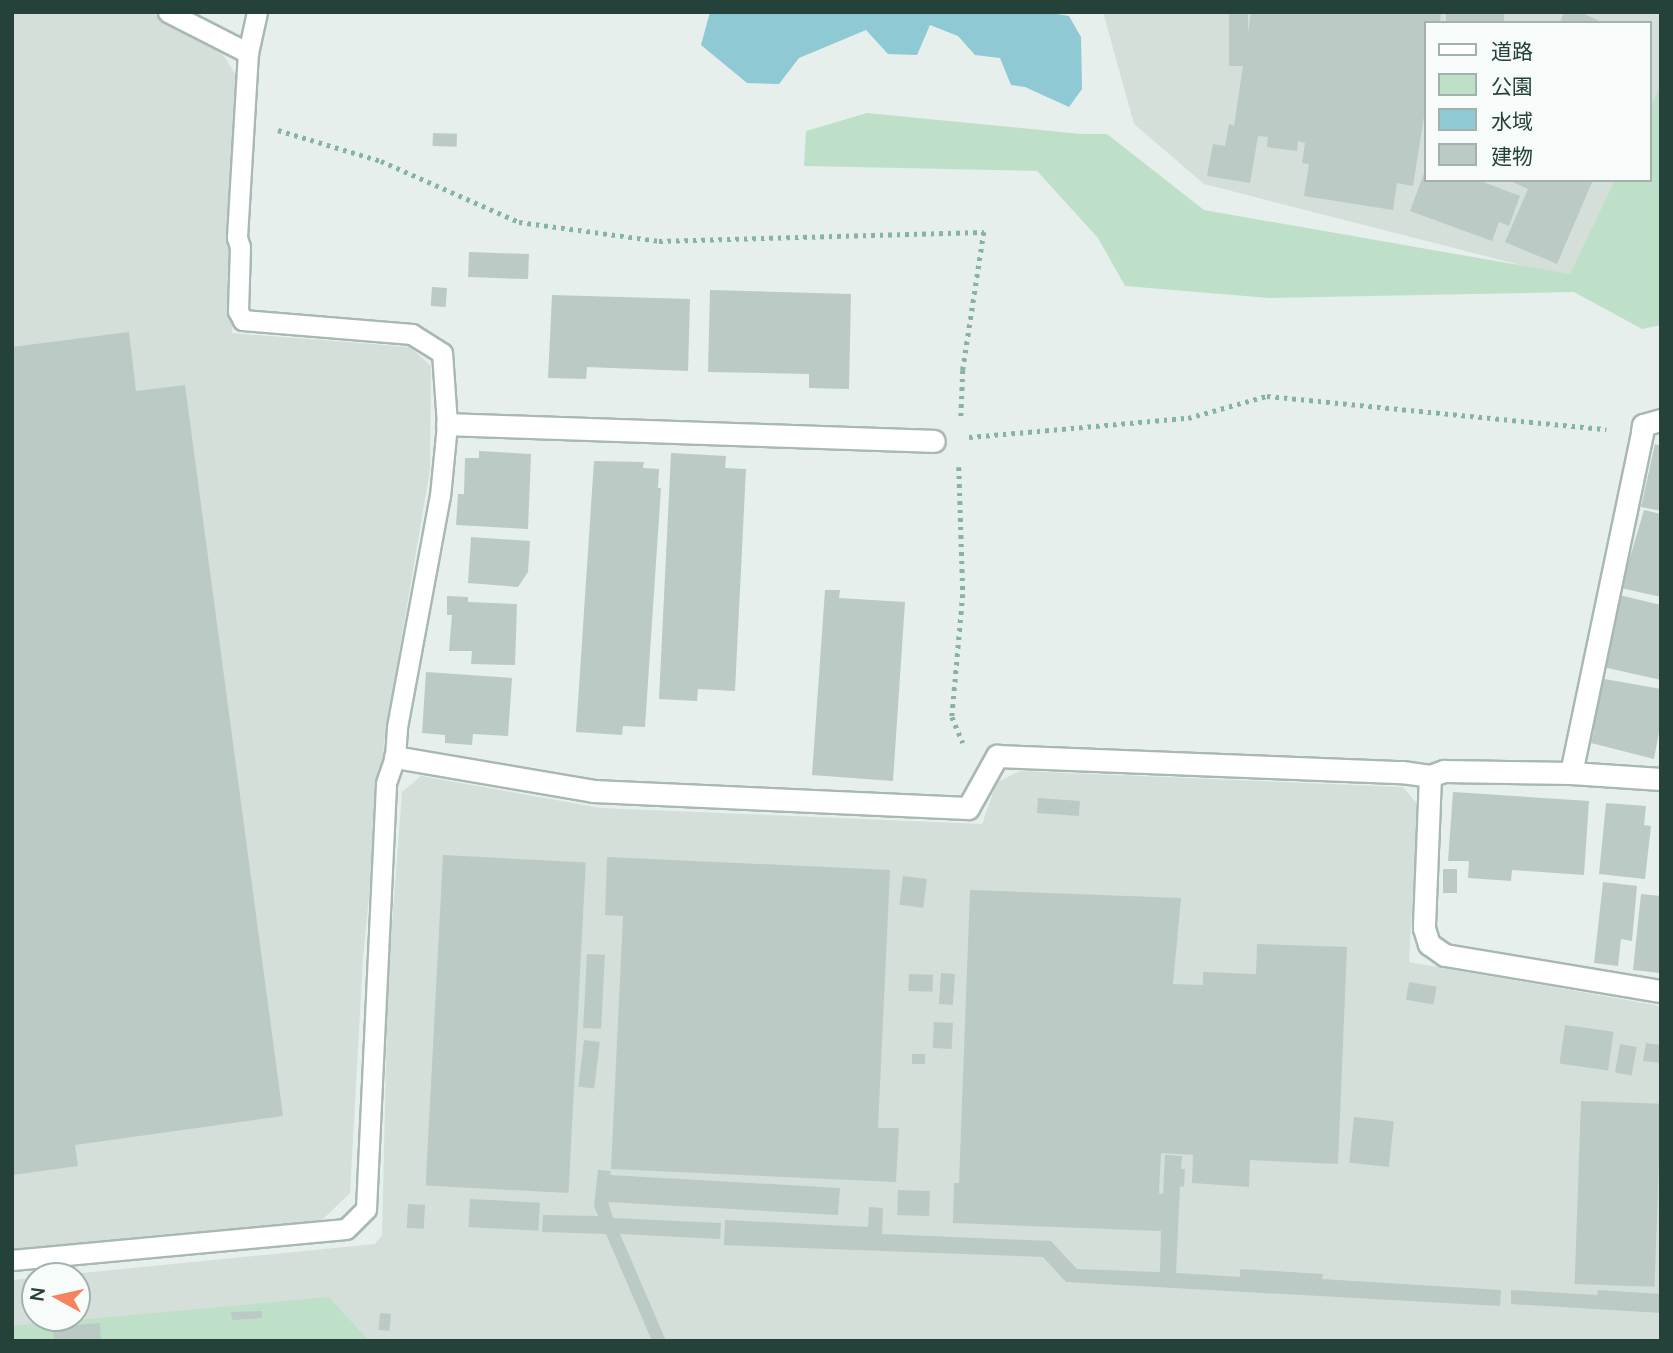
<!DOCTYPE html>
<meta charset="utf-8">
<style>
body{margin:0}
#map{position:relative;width:1673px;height:1353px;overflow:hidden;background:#e6efeb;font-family:Manrope,"Noto Sans JP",sans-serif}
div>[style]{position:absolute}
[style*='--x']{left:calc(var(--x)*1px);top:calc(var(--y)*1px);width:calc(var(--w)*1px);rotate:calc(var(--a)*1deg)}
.built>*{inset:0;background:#d4dfda}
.green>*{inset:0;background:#bfe0c8}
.water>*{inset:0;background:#8ec9d4}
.building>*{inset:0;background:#bbcac4;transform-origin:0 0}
.path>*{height:4.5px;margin-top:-2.25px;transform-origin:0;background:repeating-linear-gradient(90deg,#86b3a5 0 3.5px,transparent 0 8.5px)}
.roads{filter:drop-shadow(2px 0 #a8b8b2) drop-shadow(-2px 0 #a8b8b2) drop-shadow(0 2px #a8b8b2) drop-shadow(0 -2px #a8b8b2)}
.lane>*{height:19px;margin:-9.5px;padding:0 9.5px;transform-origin:9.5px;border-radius:9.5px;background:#fff}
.street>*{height:21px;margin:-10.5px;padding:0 10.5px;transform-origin:10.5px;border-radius:10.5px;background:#fff}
span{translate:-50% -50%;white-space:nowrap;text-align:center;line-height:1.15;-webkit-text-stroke:5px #f7fbf9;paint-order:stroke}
.frame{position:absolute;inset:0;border:14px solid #24423a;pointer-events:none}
.legend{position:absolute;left:1424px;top:21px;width:228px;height:161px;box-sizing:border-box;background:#f7fbf9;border:2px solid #a3b1ad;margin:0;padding:9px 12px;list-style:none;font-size:21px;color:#24423a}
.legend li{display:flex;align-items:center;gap:14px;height:35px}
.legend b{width:35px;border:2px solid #a3b1ad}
.north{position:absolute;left:21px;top:1262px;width:70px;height:70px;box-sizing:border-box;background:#f7fbf9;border:2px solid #a3b1ad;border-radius:50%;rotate:278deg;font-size:19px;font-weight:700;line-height:28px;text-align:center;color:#24423a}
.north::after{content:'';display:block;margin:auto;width:24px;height:32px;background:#f4845f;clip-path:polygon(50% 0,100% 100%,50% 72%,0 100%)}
</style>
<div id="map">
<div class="built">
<i style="clip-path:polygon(12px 12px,150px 12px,188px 29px,224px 56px,238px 79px,232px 333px,410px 347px,431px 366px,430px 470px,384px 742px,363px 958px,350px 1193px,321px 1221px,12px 1254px)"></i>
<i style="clip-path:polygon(evenodd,1103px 12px,1661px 12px,1661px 301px,1204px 184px,1134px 124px,1103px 12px,1426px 23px,1650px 23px,1650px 180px,1426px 180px,1426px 23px)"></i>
<i style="clip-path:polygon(1020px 771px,1403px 787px,1418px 805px,1409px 962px,1661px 1006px,1661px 1341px,12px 1341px,12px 1280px,35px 1278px,35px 1318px,77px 1318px,77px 1276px,52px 1276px,375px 1244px,382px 1235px,388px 977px,402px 792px,421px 776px,601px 808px,982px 824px,997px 782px)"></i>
</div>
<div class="green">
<i style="clip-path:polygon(1661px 85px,1661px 325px,1642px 329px,1574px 292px,1269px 298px,1125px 286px,1098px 238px,1037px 171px,804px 166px,806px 131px,867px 113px,1081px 134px,1107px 134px,1204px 210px,1570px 274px,1615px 180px,1650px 180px,1650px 107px)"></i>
<i style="clip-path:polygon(329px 1297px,369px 1341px,12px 1341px,12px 1326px)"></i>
</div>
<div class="water">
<i style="clip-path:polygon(710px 12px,1045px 12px,1069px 16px,1081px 37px,1082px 89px,1069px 107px,1025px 87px,1011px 85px,1000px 58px,975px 55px,958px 36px,930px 25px,917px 55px,888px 54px,866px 30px,799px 58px,779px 84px,747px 83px,701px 45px)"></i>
</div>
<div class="building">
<i style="left:1229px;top:12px;width:19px;height:54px"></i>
<i style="clip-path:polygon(1251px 12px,1441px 12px,1440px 23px,1426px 23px,1426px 104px,1413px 186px,1397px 183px,1393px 210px,1304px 196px,1309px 164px,1302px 163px,1305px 143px,1298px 141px,1297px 151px,1267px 147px,1268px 137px,1258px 136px,1250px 183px,1207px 176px,1213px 144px,1225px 146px,1229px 124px,1234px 126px)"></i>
<i style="left:1446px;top:12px;width:58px;height:11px"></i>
<i style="clip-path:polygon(1564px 12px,1580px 12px,1604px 23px,1560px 23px)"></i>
<i style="left:433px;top:133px;width:24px;height:13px;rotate:2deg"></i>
<i style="clip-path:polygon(1426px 168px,1426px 180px,1478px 180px,1520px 196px,1509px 226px,1499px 222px,1492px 241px,1410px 211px)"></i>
<i style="clip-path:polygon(1508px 180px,1593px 180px,1557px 264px,1505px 242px,1528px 189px)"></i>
<i style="left:469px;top:252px;width:60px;height:25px;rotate:2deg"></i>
<i style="left:432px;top:287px;width:15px;height:19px;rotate:4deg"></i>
<i style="clip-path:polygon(710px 290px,851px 294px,849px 389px,809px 388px,809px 374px,708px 372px)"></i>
<i style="clip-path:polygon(552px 295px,690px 299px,688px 371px,587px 367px,586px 379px,548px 378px)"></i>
<i style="clip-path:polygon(129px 332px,136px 391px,185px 385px,283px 1116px,75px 1145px,78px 1166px,12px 1175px,12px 347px)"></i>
<i style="clip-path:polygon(1655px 444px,1661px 446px,1661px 511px,1641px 507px)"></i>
<i style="clip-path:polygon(479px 451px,531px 454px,528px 529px,456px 525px,458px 494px,464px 494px,465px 458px,479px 458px)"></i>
<i style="clip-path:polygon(671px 453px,726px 456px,725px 468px,746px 469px,735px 691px,698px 689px,697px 701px,659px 699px)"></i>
<i style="clip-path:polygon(594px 461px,644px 462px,643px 468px,659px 469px,658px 488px,661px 488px,645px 727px,623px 726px,622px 735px,576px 732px)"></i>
<i style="clip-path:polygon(1644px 510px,1661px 514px,1661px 597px,1621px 588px)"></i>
<i style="clip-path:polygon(471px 537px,530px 541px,528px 572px,518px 587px,468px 583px)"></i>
<i style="clip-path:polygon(825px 590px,840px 590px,839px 598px,905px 602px,893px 781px,812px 775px)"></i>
<i style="clip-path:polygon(1619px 595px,1661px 605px,1661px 680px,1603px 667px)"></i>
<i style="clip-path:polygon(447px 596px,468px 597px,468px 602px,517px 604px,515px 665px,471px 664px,472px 651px,449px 651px,452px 615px,447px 615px)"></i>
<i style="clip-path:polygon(426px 672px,512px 678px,508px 736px,473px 734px,472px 745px,445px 743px,445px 735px,422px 733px)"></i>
<i style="clip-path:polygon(1599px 678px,1661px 689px,1661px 721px,1654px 759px,1591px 743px,1594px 731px,1589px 730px)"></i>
<i style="clip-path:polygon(1453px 792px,1589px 801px,1584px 875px,1512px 870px,1511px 881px,1468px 878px,1469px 861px,1448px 861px)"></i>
<i style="left:1038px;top:798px;width:42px;height:15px;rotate:4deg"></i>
<i style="clip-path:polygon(1606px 803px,1646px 806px,1644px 825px,1651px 826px,1645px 879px,1599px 874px)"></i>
<i style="left:443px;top:855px;width:143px;height:331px;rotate:3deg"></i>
<i style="clip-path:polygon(607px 857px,890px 870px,878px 1128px,899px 1128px,896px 1182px,611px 1169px,623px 916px,605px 915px)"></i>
<i style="left:1443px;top:869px;width:14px;height:24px"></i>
<i style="left:903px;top:876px;width:24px;height:29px;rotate:7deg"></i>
<i style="clip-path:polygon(1603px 882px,1637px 886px,1632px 941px,1621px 939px,1618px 966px,1594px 963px)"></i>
<i style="clip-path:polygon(970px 890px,1181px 898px,1173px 984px,1203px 985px,1203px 972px,1256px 974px,1257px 944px,1347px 947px,1338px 1164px,1250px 1160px,1249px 1187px,1192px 1183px,1193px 1155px,1161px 1153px,1159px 1193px,1163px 1194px,1165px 1155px,1182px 1156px,1181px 1169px,1185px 1169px,1184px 1187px,1180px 1186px,1176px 1273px,1240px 1277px,1240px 1269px,1323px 1274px,1322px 1279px,1501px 1290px,1500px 1306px,1066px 1282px,1043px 1257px,724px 1245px,725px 1220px,868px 1227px,869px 1207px,883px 1208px,882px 1234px,1051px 1241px,1077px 1269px,1160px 1272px,1161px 1231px,953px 1223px,954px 1183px,959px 1183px)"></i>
<i style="clip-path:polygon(1641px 894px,1661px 896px,1660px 973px,1633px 970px)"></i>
<i style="left:587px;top:954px;width:18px;height:74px;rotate:3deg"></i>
<i style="left:941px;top:973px;width:14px;height:31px;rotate:4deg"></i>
<i style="left:909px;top:974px;width:24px;height:17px;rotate:2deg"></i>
<i style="left:1409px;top:982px;width:28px;height:18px;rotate:10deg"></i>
<i style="left:934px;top:1022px;width:19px;height:26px;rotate:3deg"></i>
<i style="left:1565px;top:1025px;width:49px;height:39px;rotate:8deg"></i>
<i style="left:584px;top:1040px;width:16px;height:47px;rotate:7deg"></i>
<i style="clip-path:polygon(1646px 1043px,1661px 1045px,1661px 1063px,1643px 1061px)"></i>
<i style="left:1620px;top:1044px;width:17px;height:29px;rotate:10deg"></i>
<i style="left:912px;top:1054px;width:13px;height:10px"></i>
<i style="left:1581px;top:1101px;width:80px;height:183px;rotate:2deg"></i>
<i style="left:1354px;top:1117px;width:40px;height:46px;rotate:6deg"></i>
<i style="clip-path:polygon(598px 1170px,611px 1171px,610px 1175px,840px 1188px,838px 1215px,608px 1202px,613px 1218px,721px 1223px,720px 1239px,620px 1234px,666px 1341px,652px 1341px,606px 1234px,542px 1232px,543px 1215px,598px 1216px,594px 1206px)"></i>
<i style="left:898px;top:1190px;width:32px;height:25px;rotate:2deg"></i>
<i style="left:470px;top:1199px;width:70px;height:28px;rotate:3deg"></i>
<i style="left:408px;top:1204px;width:17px;height:24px;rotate:3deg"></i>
<i style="clip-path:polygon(1511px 1290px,1597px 1295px,1598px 1290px,1661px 1294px,1661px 1313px,1511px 1304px)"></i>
<i style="clip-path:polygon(262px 1311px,262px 1318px,232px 1320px,231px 1312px)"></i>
<i style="left:380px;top:1313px;width:11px;height:17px;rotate:5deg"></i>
<i style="clip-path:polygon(100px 1323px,101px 1341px,54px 1341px,53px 1327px)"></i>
</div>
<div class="path">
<i style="--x:278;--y:130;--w:108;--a:16.8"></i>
<i style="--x:381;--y:161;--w:151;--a:23.8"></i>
<i style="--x:519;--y:222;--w:141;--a:7.7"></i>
<i style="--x:659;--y:241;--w:325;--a:-1.6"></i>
<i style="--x:984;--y:232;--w:140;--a:98.7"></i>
<i style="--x:963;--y:370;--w:47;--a:92.4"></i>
<i style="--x:969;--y:437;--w:220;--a:-5"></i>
<i style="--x:1188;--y:418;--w:82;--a:-15.6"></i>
<i style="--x:1267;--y:396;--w:341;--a:5.6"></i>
<i style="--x:959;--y:467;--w:127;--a:88.2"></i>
<i style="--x:963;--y:594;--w:123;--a:95.1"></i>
<i style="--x:952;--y:717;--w:28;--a:67"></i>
</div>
<div class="roads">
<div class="lane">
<i style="--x:168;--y:12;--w:90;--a:27.1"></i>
<i style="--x:12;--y:1260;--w:335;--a:-5.3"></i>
<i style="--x:346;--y:1229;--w:28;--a:-45"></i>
<i style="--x:366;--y:1209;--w:426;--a:-87.3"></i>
<i style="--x:386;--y:783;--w:28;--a:-71"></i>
<i style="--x:395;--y:757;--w:30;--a:-86"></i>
<i style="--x:397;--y:727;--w:235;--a:-79.5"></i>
<i style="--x:440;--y:496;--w:72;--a:-84.4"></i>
<i style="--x:447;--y:424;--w:71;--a:-94"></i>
<i style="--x:442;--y:353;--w:36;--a:-148"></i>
<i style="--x:412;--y:334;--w:170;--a:-175.3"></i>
<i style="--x:243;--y:320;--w:10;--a:-119"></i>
<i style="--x:238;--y:311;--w:64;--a:-88.2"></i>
<i style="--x:240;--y:247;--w:10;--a:-107"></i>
<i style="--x:237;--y:237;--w:184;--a:-86.6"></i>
<i style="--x:248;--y:53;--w:42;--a:-77.6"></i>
</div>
<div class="street">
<i style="--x:447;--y:424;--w:487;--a:2"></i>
<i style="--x:395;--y:757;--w:201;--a:9.7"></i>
<i style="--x:593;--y:791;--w:375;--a:2.6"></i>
<i style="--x:968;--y:808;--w:60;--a:-60.9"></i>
<i style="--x:997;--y:756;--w:405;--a:2.3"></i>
<i style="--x:1402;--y:772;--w:28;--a:8"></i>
<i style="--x:1430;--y:776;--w:152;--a:92.3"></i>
<i style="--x:1424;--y:928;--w:17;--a:73"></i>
<i style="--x:1429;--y:944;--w:19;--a:35"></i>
<i style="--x:1445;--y:955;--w:219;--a:9.5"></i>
<i style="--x:1571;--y:773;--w:348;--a:-78.2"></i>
<i style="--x:1642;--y:432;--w:7;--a:-82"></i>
<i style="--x:1643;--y:425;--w:19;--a:-16"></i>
<i style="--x:1430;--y:776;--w:15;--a:-20"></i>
<i style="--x:1444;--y:771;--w:127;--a:0.9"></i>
<i style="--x:1571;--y:773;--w:90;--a:3.8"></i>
</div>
</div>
<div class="frame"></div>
<ul class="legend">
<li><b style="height:9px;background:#fff"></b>道路</li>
<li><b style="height:19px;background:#bfe0c8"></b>公園</li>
<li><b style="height:19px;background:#8ec9d4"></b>水域</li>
<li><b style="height:19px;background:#bbcac4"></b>建物</li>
</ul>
<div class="north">N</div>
</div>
